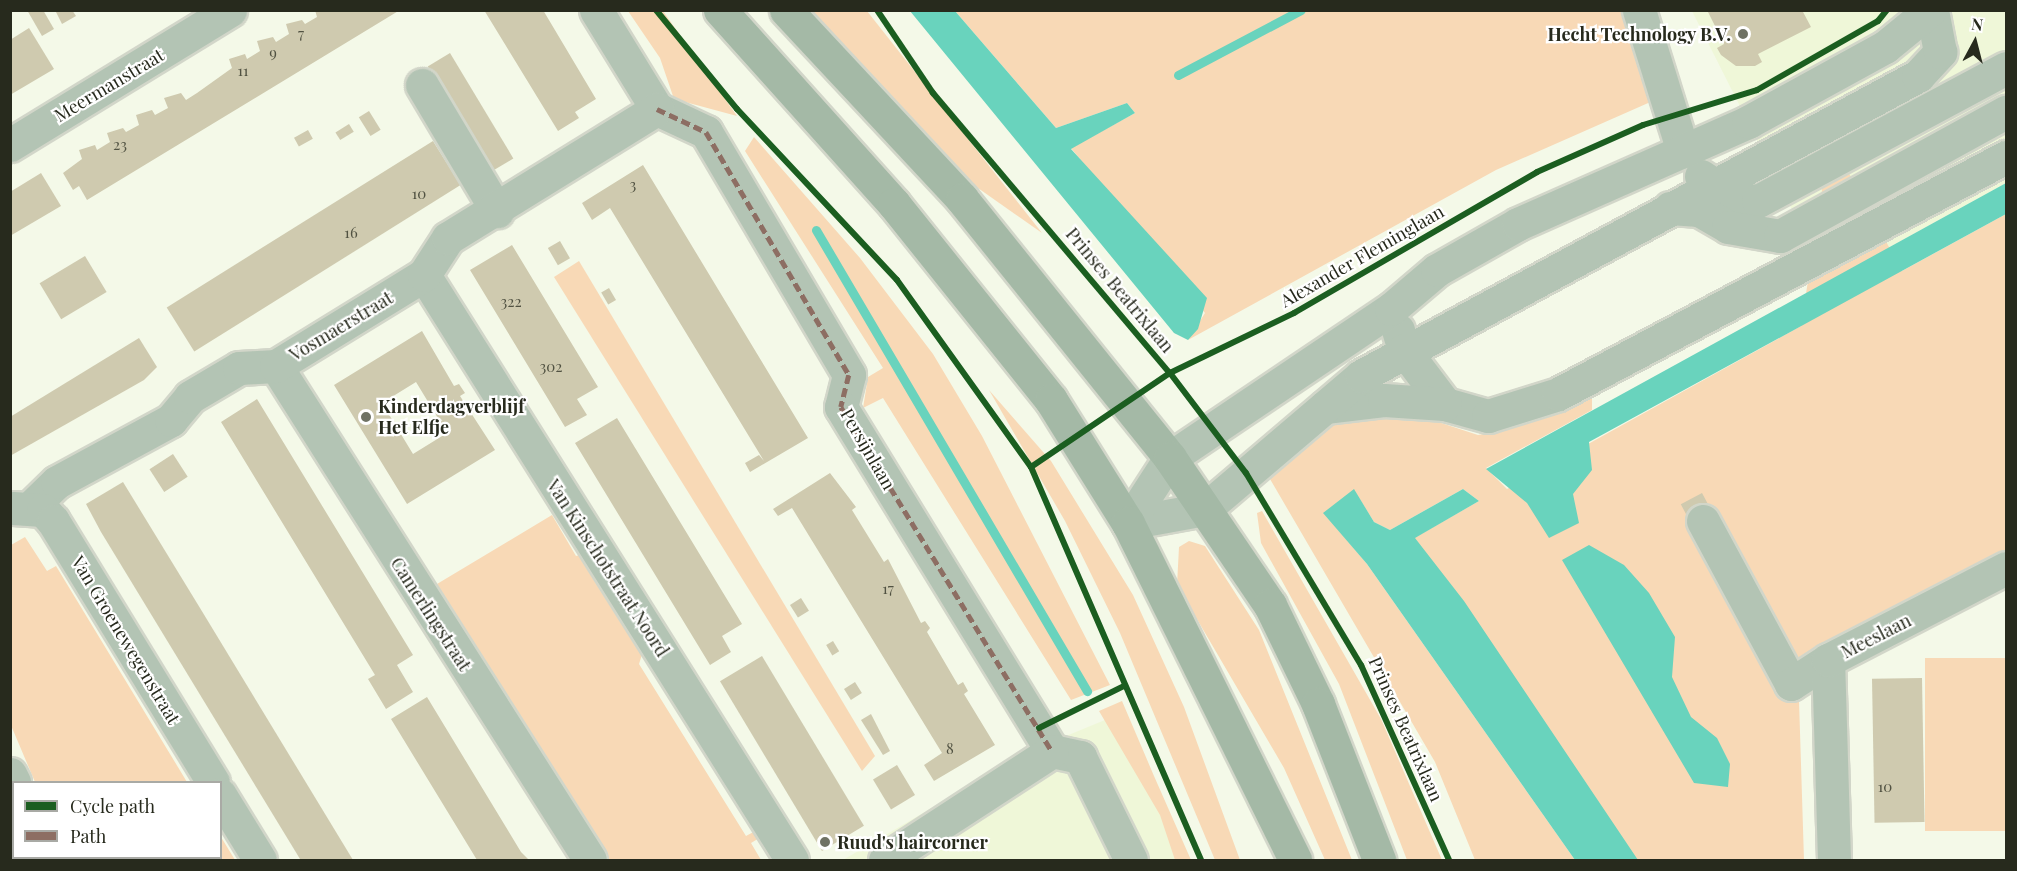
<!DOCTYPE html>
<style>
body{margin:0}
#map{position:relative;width:2017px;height:871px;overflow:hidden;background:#f4f9e8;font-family:"Playfair Display",serif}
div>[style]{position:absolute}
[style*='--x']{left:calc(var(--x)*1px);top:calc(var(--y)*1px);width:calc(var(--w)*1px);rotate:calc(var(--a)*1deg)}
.built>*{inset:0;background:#eff7d8}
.green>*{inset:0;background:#f8d9b6;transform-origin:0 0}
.water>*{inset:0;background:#69d3bd}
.stream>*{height:9px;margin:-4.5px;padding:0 4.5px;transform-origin:4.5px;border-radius:4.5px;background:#69d3bd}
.building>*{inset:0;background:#cfcaaf;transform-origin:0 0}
.roads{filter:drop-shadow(2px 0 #d2d6c9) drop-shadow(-2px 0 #d2d6c9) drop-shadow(0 2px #d2d6c9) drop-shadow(0 -2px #d2d6c9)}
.minor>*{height:33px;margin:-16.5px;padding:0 16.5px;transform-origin:16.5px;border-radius:16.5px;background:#b3c4b4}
.major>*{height:33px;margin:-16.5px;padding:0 16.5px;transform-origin:16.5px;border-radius:16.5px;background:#a4b9a6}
.quiet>*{height:4.5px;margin-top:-2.25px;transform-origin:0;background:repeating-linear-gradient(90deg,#8d6e63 0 9px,transparent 0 13.5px)}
.cycleway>*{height:6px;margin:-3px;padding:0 3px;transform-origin:3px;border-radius:3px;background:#1b5e20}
.dots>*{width:16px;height:16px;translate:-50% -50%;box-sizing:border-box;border:3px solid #fff;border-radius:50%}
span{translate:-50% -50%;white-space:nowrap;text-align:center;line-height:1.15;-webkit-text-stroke:4.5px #fff;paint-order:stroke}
.number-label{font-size:15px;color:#515242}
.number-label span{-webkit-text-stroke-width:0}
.poi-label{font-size:18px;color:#272a1d;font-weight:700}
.right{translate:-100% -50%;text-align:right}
.left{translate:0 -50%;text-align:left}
.street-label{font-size:18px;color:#272a1d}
.frame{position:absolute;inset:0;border:12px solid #272a1d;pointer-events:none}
.legend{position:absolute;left:12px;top:781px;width:210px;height:78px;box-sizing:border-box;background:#fff;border:2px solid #a9aaa5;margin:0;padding:8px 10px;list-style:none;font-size:18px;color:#272a1d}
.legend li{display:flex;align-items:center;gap:12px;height:30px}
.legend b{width:30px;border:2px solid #a9aaa5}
.north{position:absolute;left:1945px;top:12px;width:60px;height:60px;-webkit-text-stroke:4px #fff;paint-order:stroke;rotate:7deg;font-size:16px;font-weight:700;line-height:24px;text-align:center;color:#272a1d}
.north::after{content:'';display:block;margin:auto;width:21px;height:27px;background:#272a1d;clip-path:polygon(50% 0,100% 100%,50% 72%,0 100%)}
</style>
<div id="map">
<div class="built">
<i style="clip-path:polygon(1692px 11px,2006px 11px,2006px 183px,1828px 281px)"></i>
<i style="clip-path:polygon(1117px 715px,1180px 860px,843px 860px,1025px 753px)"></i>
</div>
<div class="green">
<i style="clip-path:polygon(628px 11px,663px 11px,737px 116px,674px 99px,660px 58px)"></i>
<i style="clip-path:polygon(807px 11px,867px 11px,1042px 233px,968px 181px)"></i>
<i style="clip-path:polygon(955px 11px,1622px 11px,1655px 100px,1496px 170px,1188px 340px,1205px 313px,1071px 148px,1135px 113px,1127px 103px,1056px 128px)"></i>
<i style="clip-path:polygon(754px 137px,860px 258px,933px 354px,982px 436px,1110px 685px,1071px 700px,883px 398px,863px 408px,868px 377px,883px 368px,745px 151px)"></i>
<i style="clip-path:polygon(1832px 142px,1902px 271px,2006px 214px,2006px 560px,1798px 668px,1804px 860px,1621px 860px,1414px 538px,1479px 501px,1463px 489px,1390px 530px,1374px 522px,1354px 490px,1324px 513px,1367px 564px,1575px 860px,1475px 860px,1435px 762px,1270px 479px,1320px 426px,1356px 415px,1429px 419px,1478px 435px,1510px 429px,1592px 395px,1592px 410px,1486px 468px,1507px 489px,1801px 326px,1822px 190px,1803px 158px)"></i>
<i style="clip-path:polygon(579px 261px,875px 756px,862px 771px,554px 277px)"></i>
<i style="clip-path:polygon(989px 390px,1051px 461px,1133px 595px,1184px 707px,1240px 860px,1215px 860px,1120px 633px,1065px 521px)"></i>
<i style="clip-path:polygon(1262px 511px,1381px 719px,1442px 860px,1407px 860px,1339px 684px,1261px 543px,1257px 513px)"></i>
<i style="clip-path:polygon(552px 515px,576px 556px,590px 552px,645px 645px,639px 664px,746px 836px,757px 830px,761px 837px,751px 843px,761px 860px,606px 860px,448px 630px,452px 610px,437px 584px)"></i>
<i style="clip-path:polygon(25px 537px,47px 571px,56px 566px,187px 782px,35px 782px,10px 723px,11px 545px)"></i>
<i style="clip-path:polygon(1189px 541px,1205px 546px,1259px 630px,1352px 860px,1325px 860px,1284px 768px,1177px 585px,1179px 547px)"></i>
<i style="left:2006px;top:658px;width:173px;height:81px;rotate:90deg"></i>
<i style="clip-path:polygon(1122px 701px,1154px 776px,1191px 860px,1175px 860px,1160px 815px,1099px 711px)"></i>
<i style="clip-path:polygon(221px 837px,235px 860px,66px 858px,220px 858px)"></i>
</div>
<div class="water">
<i style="clip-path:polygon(910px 11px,955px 11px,1056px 128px,1127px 103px,1135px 113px,1071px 149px,1207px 298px,1198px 329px,1188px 340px,1174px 333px)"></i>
<i style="clip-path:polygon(2006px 183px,2006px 214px,1589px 442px,1592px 470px,1573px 494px,1579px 523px,1549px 538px,1527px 503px,1486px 469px)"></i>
<i style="clip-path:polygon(1354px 489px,1374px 522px,1390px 530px,1463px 489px,1479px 501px,1415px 538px,1464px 601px,1638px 860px,1575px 860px,1367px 564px,1323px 513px)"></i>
<i style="clip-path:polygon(1589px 545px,1624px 565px,1649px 593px,1675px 637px,1672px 677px,1691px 717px,1717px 738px,1730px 764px,1728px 787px,1694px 783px,1562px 560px)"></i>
</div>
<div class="stream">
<i style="--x:1178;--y:75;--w:139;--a:-27.9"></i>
<i style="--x:816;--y:230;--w:535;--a:59.55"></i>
</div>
<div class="building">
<i style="clip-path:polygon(27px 10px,43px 10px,54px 29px,42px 36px)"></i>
<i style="clip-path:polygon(55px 10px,72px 10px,76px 16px,62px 24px)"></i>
<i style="clip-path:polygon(315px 10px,400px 10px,87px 200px,79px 186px,73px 190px,63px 173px,82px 159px,79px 150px,95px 145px,97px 150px,110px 142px,107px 133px,123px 128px,126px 132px,139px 125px,136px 115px,152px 110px,155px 115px,168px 108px,164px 98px,181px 93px,186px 100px,197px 93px,232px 68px,229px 59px,245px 54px,247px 59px,260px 51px,257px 41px,273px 37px,276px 42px,289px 34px,286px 24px,302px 20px,305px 24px,317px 17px)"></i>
<i style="clip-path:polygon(484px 10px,543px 10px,596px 99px,575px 112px,579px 118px,558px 131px)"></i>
<i style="clip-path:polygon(1707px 10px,1802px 10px,1811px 27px,1758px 54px,1762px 62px,1755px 66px,1736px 66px,1721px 55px,1717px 48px,1724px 44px)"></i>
<i style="clip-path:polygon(29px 28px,54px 69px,10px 95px,10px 40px)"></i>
<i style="left:450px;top:53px;width:123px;height:26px;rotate:59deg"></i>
<i style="left:369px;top:111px;width:22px;height:12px;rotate:58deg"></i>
<i style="left:349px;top:124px;width:9px;height:16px;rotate:58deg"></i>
<i style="left:308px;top:130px;width:10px;height:16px;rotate:61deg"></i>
<i style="left:433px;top:141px;width:52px;height:314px;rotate:58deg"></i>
<i style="clip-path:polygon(643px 165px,808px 438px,750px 472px,745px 463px,759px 455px,764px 461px,610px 208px,592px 220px,582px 203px)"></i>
<i style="clip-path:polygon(41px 173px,61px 206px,10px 236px,10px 192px)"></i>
<i style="left:560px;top:241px;width:20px;height:14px;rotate:60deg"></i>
<i style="clip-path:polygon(512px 245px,598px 387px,577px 399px,587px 415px,565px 427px,470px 270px)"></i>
<i style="left:85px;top:256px;width:42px;height:53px;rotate:59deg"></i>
<i style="left:609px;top:288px;width:14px;height:9px;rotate:60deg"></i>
<i style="clip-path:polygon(evenodd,422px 331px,454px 386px,459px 384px,465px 393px,460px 396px,495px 450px,407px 504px,334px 385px,422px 331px,416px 382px,447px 433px,413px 454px,382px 403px,416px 382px)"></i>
<i style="clip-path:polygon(139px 338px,157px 367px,144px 380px,10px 456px,10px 417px)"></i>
<i style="clip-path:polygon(257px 399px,413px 655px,397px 665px,413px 692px,386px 709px,368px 679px,375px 675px,221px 422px)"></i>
<i style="clip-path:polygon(617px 418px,742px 624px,722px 636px,731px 652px,710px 665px,575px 443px)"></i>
<i style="left:173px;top:454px;width:27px;height:28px;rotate:57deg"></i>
<i style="clip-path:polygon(830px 473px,856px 507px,852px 510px,884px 562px,888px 559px,921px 623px,925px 621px,930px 628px,927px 632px,958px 685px,963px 682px,968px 691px,964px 694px,995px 745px,934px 781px,924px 765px,942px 753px,792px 508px,778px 516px,773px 509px)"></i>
<i style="clip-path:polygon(123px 482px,200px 608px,353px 860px,300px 859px,101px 532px,86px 504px)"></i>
<i style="left:1702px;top:493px;width:24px;height:24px;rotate:62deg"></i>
<i style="left:801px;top:598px;width:15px;height:13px;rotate:58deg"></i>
<i style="left:833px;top:641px;width:12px;height:8px;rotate:59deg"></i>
<i style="left:762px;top:656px;width:198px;height:49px;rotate:59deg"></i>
<i style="left:1922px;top:678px;width:144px;height:50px;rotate:89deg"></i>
<i style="left:855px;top:682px;width:13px;height:13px;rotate:58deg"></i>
<i style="clip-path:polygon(427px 697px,521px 852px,529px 860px,477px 860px,391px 719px)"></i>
<i style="clip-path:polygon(871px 714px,890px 751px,883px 755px,861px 720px)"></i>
<i style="left:897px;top:765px;width:35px;height:28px;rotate:59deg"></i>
</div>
<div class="roads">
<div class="minor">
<i style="--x:596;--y:10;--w:116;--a:58.4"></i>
<i style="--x:657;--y:109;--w:54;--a:25.1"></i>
<i style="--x:706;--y:132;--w:282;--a:59.5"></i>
<i style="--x:849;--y:375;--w:33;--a:104"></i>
<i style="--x:841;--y:407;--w:404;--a:58.5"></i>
<i style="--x:1052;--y:751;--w:29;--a:12"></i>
<i style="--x:1080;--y:757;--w:115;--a:63.7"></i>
<i style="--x:1639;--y:10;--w:148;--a:72.7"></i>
<i style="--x:422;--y:85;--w:147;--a:59.2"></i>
<i style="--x:10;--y:145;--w:258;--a:-31.5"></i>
<i style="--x:1701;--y:176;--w:42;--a:33.3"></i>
<i style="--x:1736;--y:199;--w:22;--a:5"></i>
<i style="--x:1758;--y:201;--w:281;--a:-28.2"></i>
<i style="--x:1670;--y:208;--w:29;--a:4"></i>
<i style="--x:1699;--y:210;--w:34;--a:30"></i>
<i style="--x:1728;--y:227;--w:53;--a:9.8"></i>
<i style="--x:1780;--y:236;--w:258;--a:-28.8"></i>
<i style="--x:424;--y:275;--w:691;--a:57.83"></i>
<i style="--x:1398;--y:330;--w:21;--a:73"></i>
<i style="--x:1404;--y:350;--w:68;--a:52.8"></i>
<i style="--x:1445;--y:404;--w:45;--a:15.6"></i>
<i style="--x:1488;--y:416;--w:73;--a:-17.4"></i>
<i style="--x:1558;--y:394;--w:507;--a:-27.88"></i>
<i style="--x:276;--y:366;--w:585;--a:57.56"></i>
<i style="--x:1325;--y:407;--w:59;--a:-6.8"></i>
<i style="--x:1384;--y:400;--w:61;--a:3.8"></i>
<i style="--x:31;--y:507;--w:36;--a:-44"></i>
<i style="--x:57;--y:482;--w:130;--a:-28.5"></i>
<i style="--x:171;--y:420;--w:30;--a:-50"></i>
<i style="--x:190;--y:397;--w:57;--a:-30.6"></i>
<i style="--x:239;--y:368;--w:37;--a:-3"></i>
<i style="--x:276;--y:366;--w:174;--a:-31.6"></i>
<i style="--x:424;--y:275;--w:44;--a:-57"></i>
<i style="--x:448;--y:238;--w:246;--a:-31.7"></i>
<i style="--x:13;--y:508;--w:30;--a:4"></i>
<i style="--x:43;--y:510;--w:15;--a:48"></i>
<i style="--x:53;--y:521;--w:306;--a:58.5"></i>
<i style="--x:1703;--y:521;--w:185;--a:61.6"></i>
<i style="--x:1791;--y:684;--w:44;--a:-33"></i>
<i style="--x:1128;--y:523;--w:78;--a:-10.3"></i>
<i style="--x:1205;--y:509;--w:205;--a:-40.4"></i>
<i style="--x:1361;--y:376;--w:633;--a:-28.31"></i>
<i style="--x:1918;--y:76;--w:33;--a:-47"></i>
<i style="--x:1940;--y:52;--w:43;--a:-100.8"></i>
<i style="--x:1128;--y:523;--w:77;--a:-57.1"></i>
<i style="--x:1170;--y:458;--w:267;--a:-34"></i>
<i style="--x:1391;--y:309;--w:60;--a:-40.3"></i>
<i style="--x:1437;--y:270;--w:93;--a:-29.6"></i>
<i style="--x:1518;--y:224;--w:252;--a:-23.9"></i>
<i style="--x:1748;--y:122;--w:156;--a:-28.7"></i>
<i style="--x:1885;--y:47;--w:58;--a:-39.4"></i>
<i style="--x:10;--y:774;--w:9;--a:63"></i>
<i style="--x:220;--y:795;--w:76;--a:58.4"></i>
<i style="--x:45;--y:858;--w:2;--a:63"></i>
<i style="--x:885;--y:860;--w:199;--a:-33.1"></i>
<i style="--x:1834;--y:860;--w:200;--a:-91.7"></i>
<i style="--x:1828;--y:660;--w:200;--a:-27.3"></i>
</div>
<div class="major">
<i style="--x:720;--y:10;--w:261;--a:48.1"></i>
<i style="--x:894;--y:204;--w:251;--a:51.3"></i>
<i style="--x:1051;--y:400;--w:145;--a:58"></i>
<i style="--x:1128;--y:523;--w:376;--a:63.6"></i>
<i style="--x:786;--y:10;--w:258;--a:47"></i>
<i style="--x:962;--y:199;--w:332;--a:51.2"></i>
<i style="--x:1170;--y:458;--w:178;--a:55.8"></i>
<i style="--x:1270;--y:605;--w:110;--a:64.1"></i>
<i style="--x:1318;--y:704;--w:168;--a:68.6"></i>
</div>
</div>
<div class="quiet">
<i style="--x:657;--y:109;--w:54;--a:25.1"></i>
<i style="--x:706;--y:132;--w:282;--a:59.5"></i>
<i style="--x:849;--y:375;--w:33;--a:104"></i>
<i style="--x:841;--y:407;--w:404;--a:58.5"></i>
</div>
<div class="cycleway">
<i style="--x:656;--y:10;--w:128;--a:50.7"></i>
<i style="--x:737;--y:109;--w:234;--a:46.9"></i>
<i style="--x:897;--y:280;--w:230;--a:54.4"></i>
<i style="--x:1031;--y:467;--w:428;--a:66.6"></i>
<i style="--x:877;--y:10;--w:100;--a:56"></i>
<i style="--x:933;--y:93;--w:367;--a:49.8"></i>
<i style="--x:1170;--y:373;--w:126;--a:52.8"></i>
<i style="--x:1246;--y:473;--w:224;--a:59.1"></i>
<i style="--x:1361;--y:665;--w:214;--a:65.7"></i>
<i style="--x:1031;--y:467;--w:168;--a:-34.1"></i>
<i style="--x:1170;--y:373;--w:138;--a:-25.8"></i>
<i style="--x:1294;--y:313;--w:281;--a:-30.1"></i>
<i style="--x:1537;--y:172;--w:116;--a:-23.9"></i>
<i style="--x:1643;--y:125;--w:119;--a:-17.1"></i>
<i style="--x:1757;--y:90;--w:139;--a:-29.7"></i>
<i style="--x:1878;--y:21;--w:14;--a:-51"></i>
<i style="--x:1039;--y:728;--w:95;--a:-26.3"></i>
</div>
<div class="dots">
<i style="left:1743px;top:34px;background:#6f7264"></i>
<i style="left:366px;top:417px;background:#6f7264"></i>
<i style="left:825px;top:842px;background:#6f7264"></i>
</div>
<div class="number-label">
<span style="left:301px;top:34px">7</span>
<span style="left:273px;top:53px">9</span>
<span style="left:243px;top:71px">11</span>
<span style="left:120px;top:145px">23</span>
<span style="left:633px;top:185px">3</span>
<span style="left:419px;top:194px">10</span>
<span style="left:351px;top:233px">16</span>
<span style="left:511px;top:302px">322</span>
<span style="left:551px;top:367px">302</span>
<span style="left:888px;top:589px">17</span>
<span style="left:950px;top:749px">8</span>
<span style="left:1885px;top:787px">10</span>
</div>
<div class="poi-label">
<span class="right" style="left:1731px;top:34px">Hecht Technology B.V.</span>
<span class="left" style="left:378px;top:417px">Kinderdagverblijf<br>Het Elfje</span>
<span class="left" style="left:837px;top:842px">Ruud's haircorner</span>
</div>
<div class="street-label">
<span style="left:109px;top:85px;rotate:-31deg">Meermanstraat</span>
<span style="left:1362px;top:256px;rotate:-30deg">Alexander Fleminglaan</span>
<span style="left:1120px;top:290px;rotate:50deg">Prinses Beatrixlaan</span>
<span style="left:341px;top:326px;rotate:-31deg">Vosmaerstraat</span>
<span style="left:868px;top:449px;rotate:60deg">Persijnlaan</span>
<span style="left:608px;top:568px;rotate:57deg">Van Kinschotstraat Noord</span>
<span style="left:431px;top:614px;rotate:57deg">Camerlingstraat</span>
<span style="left:1876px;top:636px;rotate:-27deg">Meeslaan</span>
<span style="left:126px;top:640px;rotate:59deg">Van Groenewegenstraat</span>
<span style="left:1406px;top:729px;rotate:66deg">Prinses Beatrixlaan</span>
</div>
<div class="frame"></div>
<ul class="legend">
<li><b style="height:8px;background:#1b5e20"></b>Cycle path</li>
<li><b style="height:8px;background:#8d6e63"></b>Path</li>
</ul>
<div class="north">N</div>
</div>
